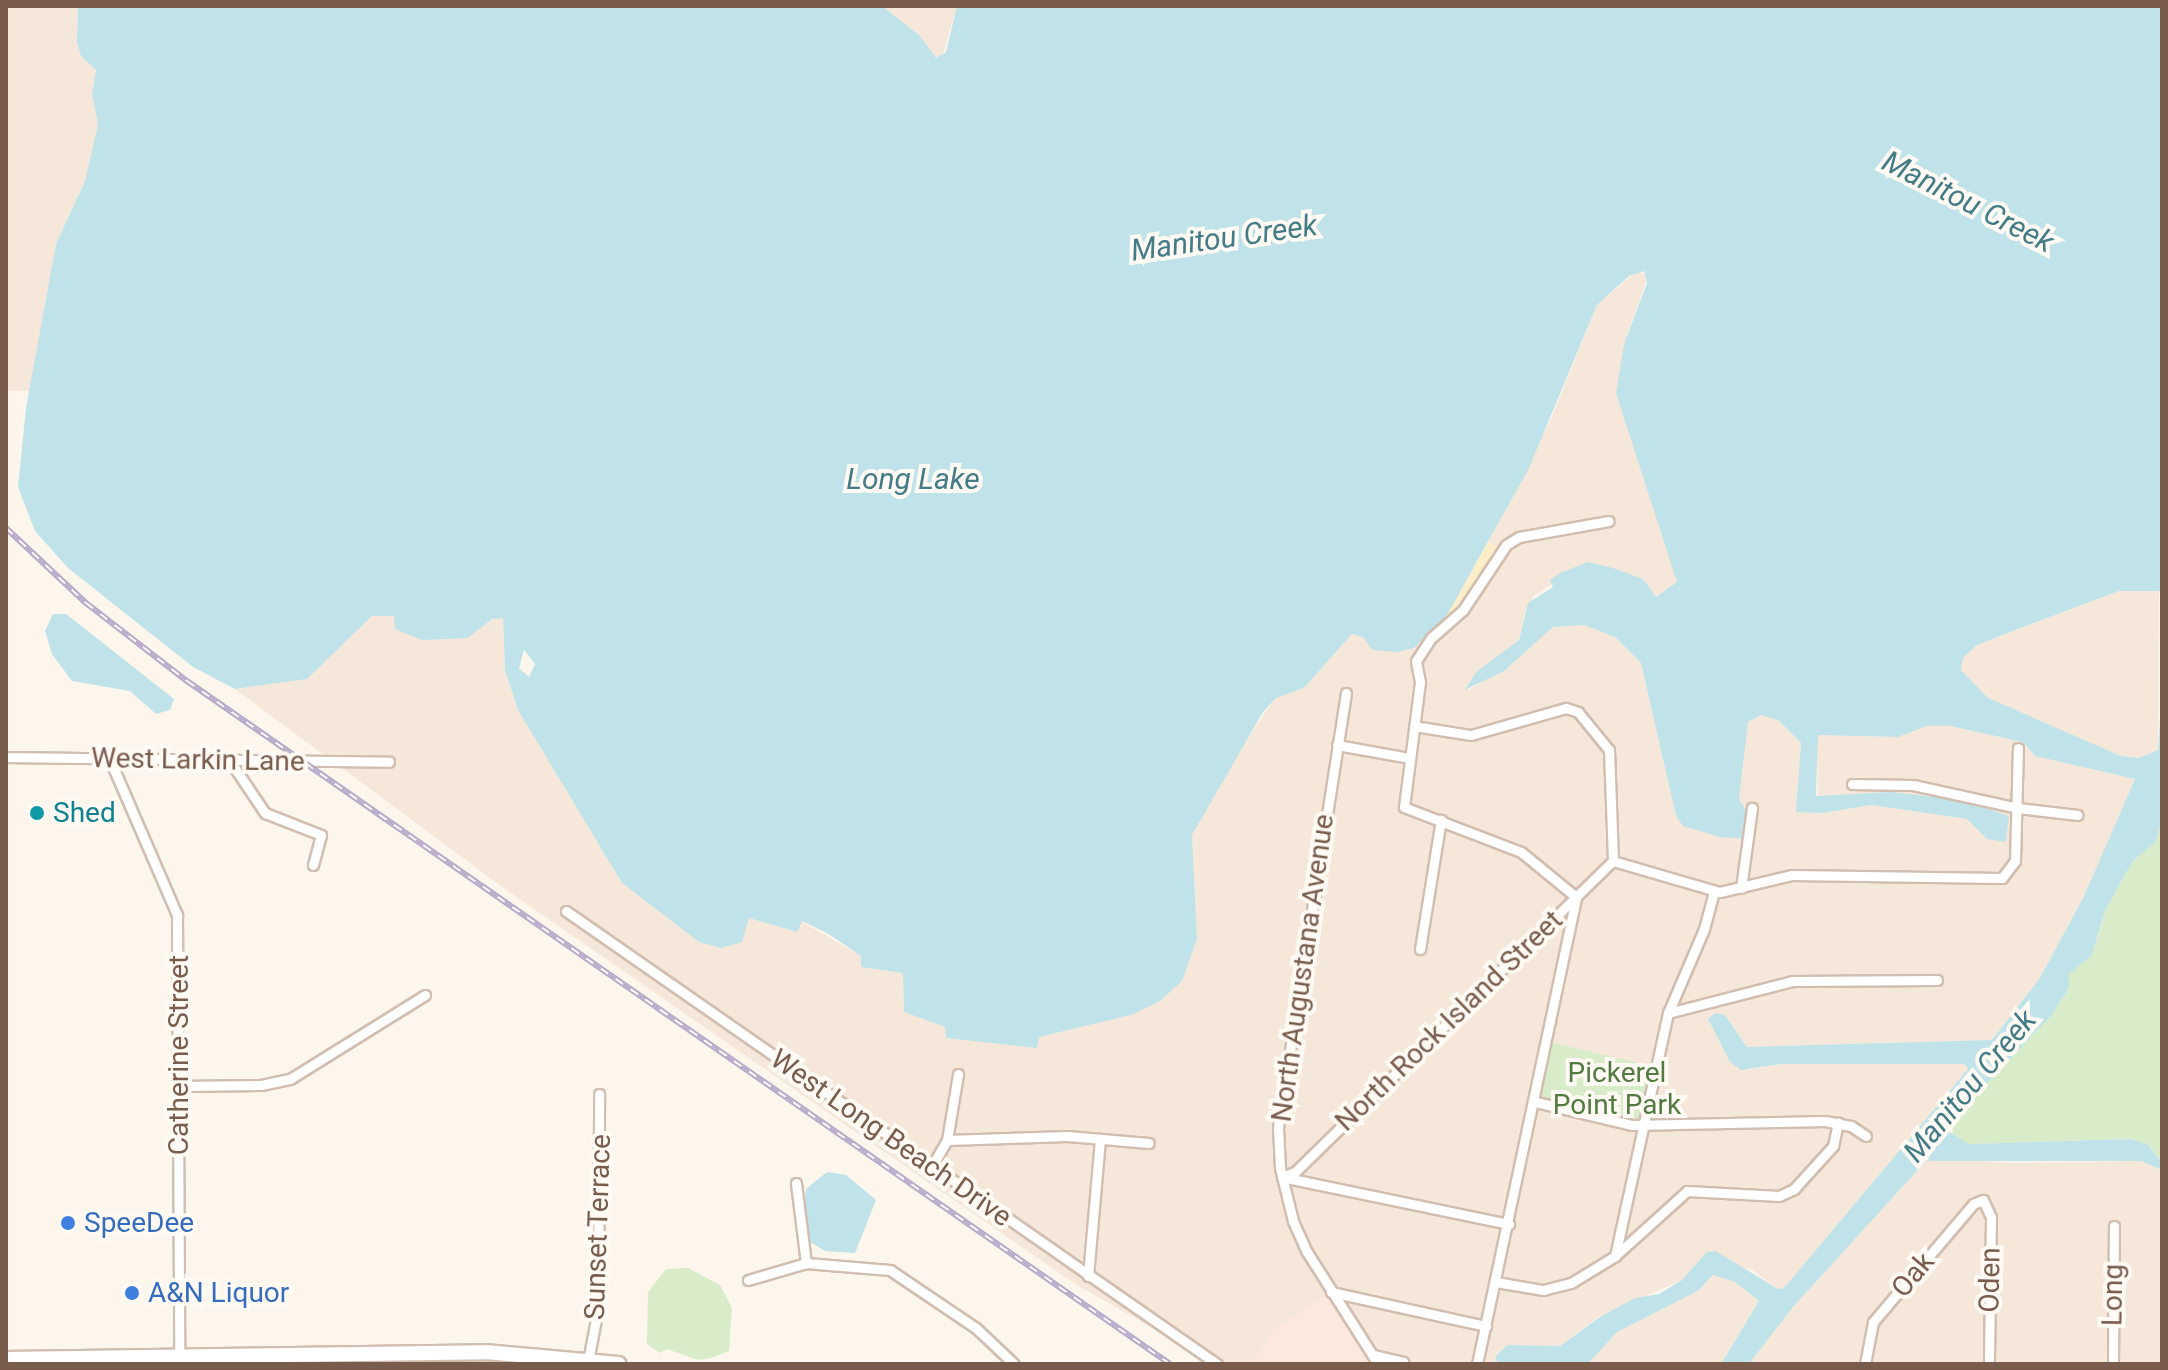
<!DOCTYPE html>
<style>
body{margin:0}
#map{position:relative;width:2168px;height:1370px;overflow:hidden;background:#fdf6ec;font-family:Roboto,sans-serif}
div>[style]{position:absolute}
[style*='--x']{left:calc(var(--x)*1px);top:calc(var(--y)*1px);width:calc(var(--w)*1px);rotate:calc(var(--a)*1deg)}
.residential>*{inset:0;background:#f5e8da}
.commercial>*{inset:0;background:#fde8e0}
.green>*{inset:0;background:#d8ecc9;transform-origin:0 0}
.sand>*{inset:0;background:#fcefc7}
.water>*{inset:0;background:#bfe3e8}
.roads{filter:drop-shadow(2px 0 #d1beb0) drop-shadow(-2px 0 #d1beb0) drop-shadow(0 2px #d1beb0) drop-shadow(0 -2px #d1beb0)}
.minor>*{height:9px;margin:-4.5px;padding:0 4.5px;transform-origin:4.5px;border-radius:4.5px;background:#fff}
.secondary>*{height:14px;margin:-7px;padding:0 7px;transform-origin:7px;border-radius:7px;background:#fff}
.rail>*{height:6px;margin-top:-3px;transform-origin:0;background:repeating-linear-gradient(90deg,#fffaf3 0 9px,#b9a8c9 0 18px);box-sizing:border-box;border-block:2px solid #b9a8c9}
.dots>*{width:22px;height:22px;translate:-50% -50%;box-sizing:border-box;border:4px solid #fffaf3;border-radius:50%}
span{translate:-50% -50%;white-space:nowrap;text-align:center;line-height:1.15;-webkit-text-stroke:8px #fffaf3;paint-order:stroke}
.street-label{font-size:28px;color:#7a5c4d}
.culture-label{font-size:28px;color:#0d838f}
.left{translate:0 -50%;text-align:left}
.park-label{font-size:28px;color:#537a41}
.shop-label{font-size:28px;color:#366cbe}
.water-label{font-size:30px;color:#437c86;font-style:italic}
.frame{position:absolute;inset:0;border:8px solid #7a5c4d;pointer-events:none}
</style>
<div id="map">
<div class="residential">
<i style="clip-path:polygon(6px 6px,78px 6px,77px 43px,81px 56px,96px 70px,92px 94px,98px 124px,85px 181px,56px 244px,30px 391px,6px 391px)"></i>
<i style="clip-path:polygon(882px 6px,957px 6px,942px 58px,930px 56px,920px 36px)"></i>
<i style="clip-path:polygon(1637px 271px,1648px 276px,1624px 344px,1677px 582px,1656px 597px,1643px 579px,1588px 562px,1535px 595px,1525px 611px,1519px 640px,1476px 672px,1468px 690px,1502px 670px,1553px 627px,1584px 625px,1615px 637px,1641px 663px,1676px 816px,1739px 799px,1748px 722px,1761px 714px,1778px 720px,1801px 743px,1797px 812px,1823px 813px,1871px 805px,1967px 819px,1986px 834px,2009px 816px,1818px 797px,1817px 735px,1898px 737px,1927px 726px,1950px 726px,2023px 742px,2058px 761px,2135px 779px,2084px 896px,2040px 978px,1992px 1040px,1747px 1047px,1725px 1015px,1747px 1070px,1782px 1064px,1966px 1064px,1968px 1069px,1784px 1288px,1778px 1289px,1751px 1269px,1682px 1280px,1600px 1316px,1560px 1346px,1507px 1345px,1495px 1357px,1498px 1364px,1377px 1364px,1276px 1328px,1251px 1364px,1217px 1364px,1078px 1286px,505px 889px,235px 689px,307px 679px,372px 616px,395px 616px,468px 638px,492px 619px,503px 617px,505px 670px,518px 710px,622px 883px,699px 942px,721px 948px,749px 918px,797px 932px,801px 921px,861px 956px,862px 967px,903px 973px,904px 1012px,946px 1027px,946px 1038px,1037px 1048px,1039px 1037px,1131px 1015px,1197px 939px,1192px 835px,1234px 758px,1276px 697px,1304px 688px,1352px 634px,1363px 637px,1500px 548px,1488px 542px,1551px 419px,1597px 305px)"></i>
<i style="clip-path:polygon(2159px 589px,2158px 750px,2139px 758px,2121px 756px,2034px 721px,1988px 698px,1961px 670px,1963px 658px,1977px 645px,2119px 591px)"></i>
<i style="clip-path:polygon(1935px 1159px,2015px 1163px,2141px 1161px,2162px 1170px,2162px 1364px,1749px 1364px,1793px 1307px,1926px 1161px)"></i>
<i style="clip-path:polygon(1713px 1275px,1735px 1282px,1759px 1301px,1721px 1364px,1588px 1364px,1617px 1332px,1698px 1291px)"></i>
</div>
<div class="commercial">
<i style="clip-path:polygon(1331px 1292px,1377px 1364px,1251px 1364px,1276px 1328px)"></i>
</div>
<div class="green">
<i style="clip-path:polygon(2162px 819px,2162px 1162px,2147px 1144px,2131px 1139px,1969px 1144px,1952px 1137px,1954px 1118px,2052px 1015px,2069px 988px,2069px 974px,2097px 940px,2105px 911px,2132px 862px,2156px 841px)"></i>
<i style="left:1549px;top:1042px;width:111px;height:61px;rotate:13deg"></i>
<i style="clip-path:polygon(688px 1268px,720px 1285px,732px 1308px,729px 1351px,711px 1358px,698px 1360px,667px 1349px,660px 1353px,647px 1344px,648px 1292px,666px 1269px)"></i>
</div>
<div class="sand">
<i style="clip-path:polygon(1488px 542px,1501px 549px,1463px 610px,1428px 636px,1456px 601px)"></i>
</div>
<div class="water">
<i style="clip-path:polygon(evenodd,78px 6px,882px 6px,920px 36px,936px 58px,946px 52px,957px 6px,2162px 6px,2162px 591px,2119px 591px,2026px 626px,1977px 645px,1963px 658px,1961px 670px,1988px 698px,2121px 756px,2139px 758px,2158px 750px,2162px 687px,2162px 819px,2156px 841px,2132px 862px,2105px 911px,2092px 955px,2069px 974px,2069px 988px,2052px 1015px,1954px 1118px,1949px 1132px,1969px 1144px,2131px 1139px,2147px 1144px,2162px 1162px,2162px 1170px,2141px 1161px,1926px 1161px,1793px 1307px,1749px 1364px,1721px 1364px,1759px 1301px,1735px 1282px,1713px 1275px,1698px 1291px,1617px 1332px,1588px 1364px,1498px 1364px,1495px 1357px,1507px 1345px,1560px 1346px,1600px 1317px,1635px 1298px,1659px 1294px,1682px 1280px,1707px 1252px,1716px 1251px,1778px 1289px,1784px 1288px,1968px 1069px,1965px 1064px,1782px 1064px,1741px 1070px,1730px 1062px,1708px 1019px,1715px 1013px,1725px 1015px,1747px 1047px,1992px 1040px,2040px 978px,2084px 896px,2135px 779px,2035px 756px,2023px 742px,1950px 726px,1927px 726px,1898px 737px,1818px 735px,1816px 796px,1891px 792px,1961px 800px,2009px 816px,2006px 842px,1987px 839px,1967px 819px,1899px 809px,1871px 805px,1823px 813px,1796px 812px,1801px 743px,1778px 720px,1761px 715px,1748px 722px,1739px 799px,1748px 814px,1744px 839px,1720px 837px,1683px 826px,1676px 816px,1641px 663px,1615px 637px,1584px 625px,1553px 627px,1504px 671px,1465px 690px,1476px 672px,1519px 640px,1528px 603px,1553px 587px,1550px 580px,1560px 573px,1588px 562px,1613px 568px,1643px 579px,1656px 597px,1677px 582px,1616px 393px,1624px 344px,1647px 283px,1644px 271px,1629px 276px,1597px 305px,1529px 468px,1447px 615px,1414px 648px,1397px 652px,1372px 650px,1363px 637px,1352px 634px,1304px 688px,1276px 698px,1263px 712px,1192px 835px,1197px 939px,1182px 981px,1160px 1001px,1131px 1015px,1039px 1037px,1037px 1048px,946px 1038px,945px 1027px,904px 1012px,903px 973px,861px 967px,861px 956px,827px 933px,802px 921px,797px 932px,749px 918px,742px 942px,721px 948px,699px 942px,622px 883px,518px 710px,505px 670px,503px 618px,492px 619px,468px 638px,422px 640px,395px 629px,394px 616px,372px 616px,307px 679px,235px 689px,193px 667px,68px 568px,35px 531px,18px 487px,26px 408px,56px 244px,85px 181px,98px 124px,92px 94px,96px 70px,81px 56px,77px 43px,78px 6px,524px 650px,535px 664px,529px 677px,519px 668px,524px 650px)"></i>
<i style="clip-path:polygon(53px 614px,66px 614px,174px 699px,170px 710px,156px 714px,130px 691px,72px 681px,52px 654px,45px 631px)"></i>
<i style="clip-path:polygon(827px 1172px,846px 1175px,876px 1200px,855px 1253px,825px 1251px,810px 1242px,803px 1217px,806px 1189px)"></i>
</div>
<div class="roads">
<div class="minor">
<i style="--x:1346;--y:693;--w:439;--a:98.9"></i>
<i style="--x:1278;--y:1127;--w:41;--a:87.2"></i>
<i style="--x:1280;--y:1168;--w:55;--a:76.2"></i>
<i style="--x:1293;--y:1221;--w:34;--a:66"></i>
<i style="--x:1307;--y:1252;--w:133;--a:57.6"></i>
<i style="--x:1414;--y:726;--w:58;--a:9"></i>
<i style="--x:1471;--y:735;--w:99;--a:-15.9"></i>
<i style="--x:1566;--y:708;--w:13;--a:18"></i>
<i style="--x:1578;--y:712;--w:49;--a:50.8"></i>
<i style="--x:1609;--y:750;--w:111;--a:87.9"></i>
<i style="--x:1337;--y:745;--w:73;--a:10.2"></i>
<i style="--x:6;--y:757;--w:383;--a:0.7"></i>
<i style="--x:110;--y:760;--w:169;--a:66.6"></i>
<i style="--x:177;--y:915;--w:449;--a:89.7"></i>
<i style="--x:230;--y:761;--w:63;--a:56.1"></i>
<i style="--x:265;--y:813;--w:60;--a:21.4"></i>
<i style="--x:321;--y:835;--w:31;--a:105"></i>
<i style="--x:1852;--y:784;--w:61;--a:0.9"></i>
<i style="--x:1913;--y:785;--w:107;--a:12.4"></i>
<i style="--x:2018;--y:808;--w:60;--a:6.7"></i>
<i style="--x:1613;--y:861;--w:111;--a:16.2"></i>
<i style="--x:1720;--y:892;--w:74;--a:-13.3"></i>
<i style="--x:1792;--y:875;--w:210;--a:0.8"></i>
<i style="--x:2002;--y:878;--w:21;--a:-53"></i>
<i style="--x:2015;--y:861;--w:113;--a:-88.5"></i>
<i style="--x:1741;--y:888;--w:81;--a:-82.2"></i>
<i style="--x:566;--y:911;--w:793;--a:34.83"></i>
<i style="--x:1420;--y:949;--w:131;--a:-80.8"></i>
<i style="--x:1668;--y:1013;--w:129;--a:-14.4"></i>
<i style="--x:1793;--y:981;--w:144;--a:-0.4"></i>
<i style="--x:179;--y:1086;--w:82;--a:-0.7"></i>
<i style="--x:261;--y:1085;--w:30;--a:-12"></i>
<i style="--x:290;--y:1079;--w:159;--a:-31.9"></i>
<i style="--x:1536;--y:1102;--w:99;--a:13.5"></i>
<i style="--x:1632;--y:1125;--w:193;--a:-1.2"></i>
<i style="--x:1825;--y:1121;--w:26;--a:11"></i>
<i style="--x:1851;--y:1126;--w:18;--a:34"></i>
<i style="--x:947;--y:1140;--w:120;--a:-1.9"></i>
<i style="--x:1067;--y:1136;--w:82;--a:4.9"></i>
<i style="--x:932;--y:1166;--w:30;--a:-60"></i>
<i style="--x:947;--y:1140;--w:67;--a:-80.5"></i>
<i style="--x:1282;--y:1177;--w:14;--a:-21"></i>
<i style="--x:1295;--y:1172;--w:445;--a:-44.4"></i>
<i style="--x:1282;--y:1177;--w:232;--a:11.7"></i>
<i style="--x:796;--y:1183;--w:81;--a:82.9"></i>
<i style="--x:1615;--y:1256;--w:249;--a:-77.7"></i>
<i style="--x:1668;--y:1013;--w:91;--a:-66.8"></i>
<i style="--x:1704;--y:929;--w:39;--a:-75"></i>
<i style="--x:1088;--y:1276;--w:138;--a:-85"></i>
<i style="--x:748;--y:1280;--w:60;--a:-16.3"></i>
<i style="--x:806;--y:1263;--w:84;--a:4.8"></i>
<i style="--x:890;--y:1270;--w:104;--a:34"></i>
<i style="--x:976;--y:1328;--w:52;--a:43.5"></i>
<i style="--x:1496;--y:1282;--w:48;--a:9.7"></i>
<i style="--x:1543;--y:1290;--w:29;--a:-14"></i>
<i style="--x:1571;--y:1283;--w:52;--a:-31.5"></i>
<i style="--x:1615;--y:1256;--w:97;--a:-42.1"></i>
<i style="--x:1687;--y:1191;--w:92;--a:3.1"></i>
<i style="--x:1779;--y:1196;--w:17;--a:-25"></i>
<i style="--x:1794;--y:1189;--w:58;--a:-47.8"></i>
<i style="--x:1833;--y:1146;--w:24;--a:-78"></i>
<i style="--x:1331;--y:1292;--w:159;--a:12.4"></i>
<i style="--x:1373;--y:1355;--w:31;--a:13"></i>
<i style="--x:588;--y:1361;--w:53;--a:-79.1"></i>
<i style="--x:598;--y:1309;--w:215;--a:-89.7"></i>
<i style="--x:1477;--y:1364;--w:477;--a:-78"></i>
<i style="--x:1576;--y:897;--w:71;--a:-140.7"></i>
<i style="--x:1521;--y:852;--w:125;--a:-159"></i>
<i style="--x:1404;--y:807;--w:126;--a:-82.7"></i>
<i style="--x:1420;--y:682;--w:21;--a:-101"></i>
<i style="--x:1416;--y:661;--w:27;--a:-57"></i>
<i style="--x:1431;--y:638;--w:43;--a:-41.2"></i>
<i style="--x:1463;--y:610;--w:78;--a:-56.5"></i>
<i style="--x:1506;--y:545;--w:15;--a:-32"></i>
<i style="--x:1519;--y:537;--w:91;--a:-10.1"></i>
<i style="--x:1865;--y:1364;--w:43;--a:-79.2"></i>
<i style="--x:1873;--y:1322;--w:155;--a:-49.7"></i>
<i style="--x:1973;--y:1204;--w:11;--a:-22"></i>
<i style="--x:1983;--y:1200;--w:19;--a:65"></i>
<i style="--x:1991;--y:1217;--w:147;--a:90.8"></i>
<i style="--x:2113;--y:1364;--w:138;--a:-89.6"></i>
</div>
<div class="secondary">
<i style="--x:6;--y:1359;--w:480;--a:-0.8"></i>
<i style="--x:486;--y:1352;--w:133;--a:5.2"></i>
</div>
</div>
<div class="rail">
<i style="--x:6;--y:528;--w:110;--a:43.2"></i>
<i style="--x:86;--y:603;--w:128;--a:37.7"></i>
<i style="--x:187;--y:681;--w:1197;--a:34.79"></i>
</div>
<div class="dots">
<i style="left:37px;top:813px;background:#0f9aa8"></i>
<i style="left:68px;top:1223px;background:#3f7fe0"></i>
<i style="left:132px;top:1293px;background:#3f7fe0"></i>
</div>
<div class="street-label">
<span style="left:198px;top:760px;rotate:1deg">West Larkin Lane</span>
<span style="left:1303px;top:968px;rotate:-82deg">North Augustana Avenue</span>
<span style="left:1449px;top:1021px;rotate:-44deg">North Rock Island Street</span>
<span style="left:179px;top:1055px;rotate:-90deg">Catherine Street</span>
<span style="left:891px;top:1138px;rotate:35deg">West Long Beach Drive</span>
<span style="left:598px;top:1227px;rotate:-88deg">Sunset Terrace</span>
<span style="left:1913px;top:1275px;rotate:-50deg">Oak</span>
<span style="left:1990px;top:1280px;rotate:-89deg">Oden</span>
<span style="left:2113px;top:1295px;rotate:-89deg">Long</span>
</div>
<div class="culture-label">
<span class="left" style="left:53px;top:813px">Shed</span>
</div>
<div class="park-label">
<span style="left:1617px;top:1089px">Pickerel<br>Point Park</span>
</div>
<div class="shop-label">
<span class="left" style="left:84px;top:1223px">SpeeDee</span>
<span class="left" style="left:148px;top:1293px">A&amp;N Liquor</span>
</div>
<div class="water-label">
<span style="left:1968px;top:202px;rotate:27deg">Manitou Creek</span>
<span style="left:1224px;top:238px;rotate:-8deg">Manitou Creek</span>
<span style="left:913px;top:479px">Long Lake</span>
<span style="left:1970px;top:1086px;rotate:-50deg">Manitou Creek</span>
</div>
<div class="frame"></div>
</div>
